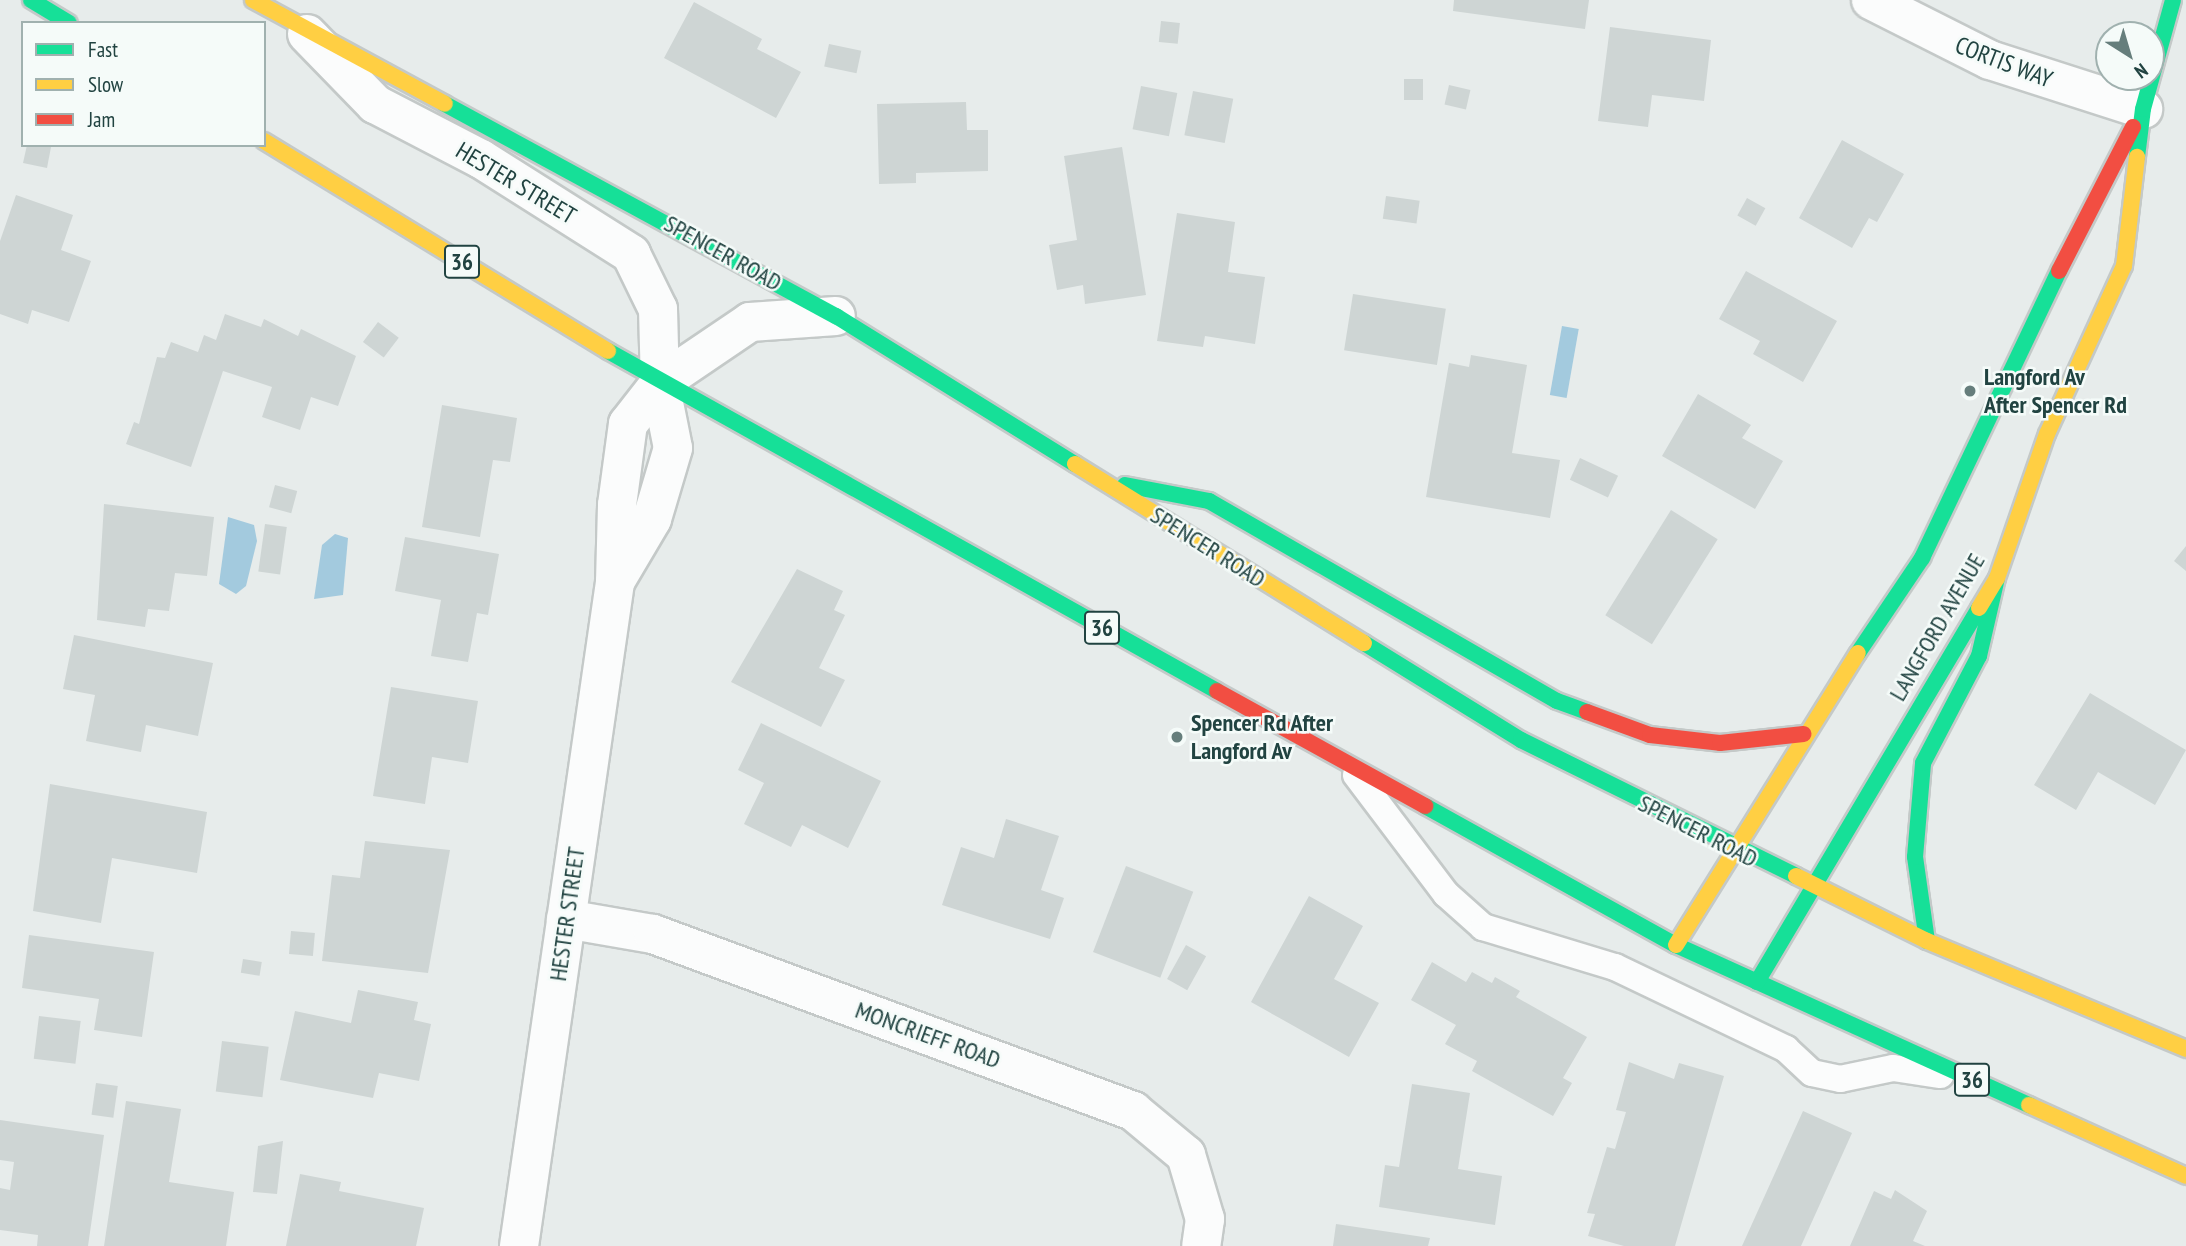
<!DOCTYPE html>
<style>
body{margin:0}
#map{position:relative;width:2186px;height:1246px;overflow:hidden;background:#e7eceb;font-family:"PT Sans Narrow",sans-serif}
div>[style]{position:absolute}
[style*='--x']{left:calc(var(--x)*1px);top:calc(var(--y)*1px);width:calc(var(--w)*1px);rotate:calc(var(--a)*1deg)}
.water>*{inset:0;background:#a3cade;transform-origin:0 0}
.building>*{inset:0;background:#ced5d4;transform-origin:0 0}
.roads{filter:drop-shadow(2px 0 #c4c9c8) drop-shadow(-2px 0 #c4c9c8) drop-shadow(0 2px #c4c9c8) drop-shadow(0 -2px #c4c9c8)}
.lane>*{height:26px;margin:-13px;padding:0 13px;transform-origin:13px;border-radius:13px;background:#fbfcfc}
.street>*{height:38px;margin:-19px;padding:0 19px;transform-origin:19px;border-radius:19px;background:#fbfcfc}
.fast>*{height:16px;margin:-8px;padding:0 8px;transform-origin:8px;border-radius:8px;background:#16e098}
.slow>*{height:16px;margin:-8px;padding:0 8px;transform-origin:8px;border-radius:8px;background:#ffcf43}
.jam>*{height:16px;margin:-8px;padding:0 8px;transform-origin:8px;border-radius:8px;background:#f24e42}
.dots>*{width:19px;height:19px;translate:-50% -50%;box-sizing:border-box;border:4px solid #f5fbf9;border-radius:50%}
span{translate:-50% -50%;white-space:nowrap;text-align:center;line-height:1.15;-webkit-text-stroke:5px #f5fbf9;paint-order:stroke}
.shield-label span{padding:2px 5px;background:#f5fbf9;border:2px solid;border-radius:5px;-webkit-text-stroke-width:0}
.shield-label{font-size:23px;color:#214341;font-weight:700}
.street-label{font-size:24px;color:#214341}
.poi-label{font-size:24px;color:#214341;font-weight:700}
.left{translate:0 -50%;text-align:left}
.legend{position:absolute;left:21px;top:21px;width:245px;height:126px;box-sizing:border-box;background:#f5fbf9;border:2px solid #a0b1af;margin:0;padding:9px 12px;list-style:none;font-size:21px;color:#214341}
.legend li{display:flex;align-items:center;gap:14px;height:35px}
.legend b{width:35px;border:2px solid #a0b1af}
.north{position:absolute;left:2095px;top:21px;width:70px;height:70px;box-sizing:border-box;background:#f5fbf9;border:2px solid #a0b1af;border-radius:50%;rotate:143deg;font-size:19px;font-weight:700;line-height:28px;text-align:center;color:#214341}
.north::after{content:'';display:block;margin:auto;width:24px;height:32px;background:#667e7c;clip-path:polygon(50% 0,100% 100%,50% 72%,0 100%)}
</style>
<div id="map">
<div class="water">
<i style="left:1562px;top:326px;width:17px;height:70px;rotate:10deg"></i>
<i style="clip-path:polygon(228px 517px,254px 525px,257px 541px,246px 586px,236px 594px,219px 584px)"></i>
<i style="clip-path:polygon(335px 534px,348px 538px,343px 595px,314px 599px,322px 545px)"></i>
</div>
<div class="building">
<i style="clip-path:polygon(1454px 0,1589px 0,1585px 29px,1453px 11px)"></i>
<i style="clip-path:polygon(694px 2px,762px 39px,757px 49px,801px 72px,776px 118px,664px 58px)"></i>
<i style="left:1161px;top:21px;width:19px;height:21px;rotate:6deg"></i>
<i style="clip-path:polygon(1610px 27px,1711px 40px,1704px 101px,1652px 95px,1648px 127px,1598px 121px)"></i>
<i style="left:829px;top:44px;width:33px;height:23px;rotate:12deg"></i>
<i style="left:1404px;top:79px;width:19px;height:21px"></i>
<i style="left:1449px;top:85px;width:22px;height:20px;rotate:13deg"></i>
<i style="left:1141px;top:86px;width:37px;height:44px;rotate:11deg"></i>
<i style="left:1193px;top:91px;width:41px;height:45px;rotate:11deg"></i>
<i style="clip-path:polygon(966px 102px,967px 130px,988px 130px,988px 171px,916px 173px,916px 183px,879px 184px,877px 104px)"></i>
<i style="clip-path:polygon(1842px 140px,1904px 174px,1877px 222px,1869px 218px,1852px 248px,1799px 218px)"></i>
<i style="clip-path:polygon(27px 145px,51px 147px,47px 168px,23px 163px)"></i>
<i style="clip-path:polygon(1122px 147px,1146px 295px,1085px 304px,1083px 285px,1057px 290px,1049px 245px,1077px 240px,1064px 156px)"></i>
<i style="clip-path:polygon(16px 195px,73px 215px,61px 250px,91px 261px,69px 322px,32px 310px,28px 324px,0 314px,0 241px)"></i>
<i style="left:1386px;top:196px;width:34px;height:23px;rotate:8deg"></i>
<i style="left:1747px;top:198px;width:21px;height:20px;rotate:29deg"></i>
<i style="clip-path:polygon(1177px 213px,1235px 222px,1228px 272px,1265px 277px,1255px 344px,1205px 336px,1203px 347px,1157px 341px)"></i>
<i style="clip-path:polygon(1746px 271px,1837px 321px,1803px 382px,1753px 354px,1760px 341px,1719px 319px)"></i>
<i style="left:1353px;top:294px;width:94px;height:57px;rotate:9deg"></i>
<i style="clip-path:polygon(225px 314px,261px 327px,264px 319px,298px 336px,301px 329px,356px 356px,338px 406px,311px 397px,300px 430px,262px 417px,272px 387px,223px 371px,191px 467px,126px 444px,134px 422px,139px 424px,157px 357px,165px 358px,171px 342px,198px 352px,204px 335px,216px 340px)"></i>
<i style="left:378px;top:322px;width:26px;height:25px;rotate:37deg"></i>
<i style="clip-path:polygon(1471px 355px,1527px 365px,1512px 453px,1560px 460px,1550px 518px,1426px 497px,1449px 363px,1469px 367px)"></i>
<i style="clip-path:polygon(1698px 394px,1751px 425px,1742px 438px,1783px 461px,1755px 509px,1662px 456px)"></i>
<i style="clip-path:polygon(442px 405px,517px 418px,510px 462px,493px 460px,480px 537px,422px 527px)"></i>
<i style="left:1580px;top:458px;width:42px;height:24px;rotate:25deg"></i>
<i style="left:275px;top:485px;width:23px;height:23px;rotate:15deg"></i>
<i style="clip-path:polygon(104px 504px,214px 517px,207px 576px,175px 573px,169px 611px,148px 609px,145px 627px,97px 620px)"></i>
<i style="left:1671px;top:510px;width:55px;height:124px;rotate:32deg"></i>
<i style="left:265px;top:524px;width:22px;height:48px;rotate:8deg"></i>
<i style="clip-path:polygon(405px 537px,499px 554px,488px 615px,477px 613px,468px 662px,431px 656px,441px 600px,395px 591px)"></i>
<i style="clip-path:polygon(2186px 546px,2186px 571px,2174px 561px)"></i>
<i style="clip-path:polygon(797px 569px,843px 591px,834px 610px,845px 615px,819px 668px,845px 680px,821px 727px,731px 682px)"></i>
<i style="clip-path:polygon(74px 635px,213px 663px,198px 736px,146px 725px,141px 752px,86px 741px,95px 695px,63px 689px)"></i>
<i style="clip-path:polygon(391px 687px,478px 701px,468px 763px,432px 757px,425px 804px,373px 796px)"></i>
<i style="clip-path:polygon(2090px 693px,2186px 750px,2155px 805px,2098px 772px,2076px 810px,2034px 785px)"></i>
<i style="clip-path:polygon(761px 723px,881px 781px,848px 848px,802px 825px,791px 847px,744px 824px,764px 783px,738px 770px)"></i>
<i style="clip-path:polygon(50px 784px,207px 812px,197px 873px,112px 858px,101px 923px,33px 911px)"></i>
<i style="clip-path:polygon(1006px 819px,1059px 836px,1041px 890px,1064px 898px,1050px 939px,942px 905px,961px 847px,994px 858px)"></i>
<i style="clip-path:polygon(365px 841px,450px 850px,428px 973px,322px 961px,332px 875px,360px 878px)"></i>
<i style="left:1126px;top:866px;width:72px;height:92px;rotate:21deg"></i>
<i style="clip-path:polygon(1309px 896px,1363px 926px,1334px 979px,1379px 1003px,1349px 1057px,1251px 1002px)"></i>
<i style="left:291px;top:931px;width:24px;height:23px;rotate:5deg"></i>
<i style="clip-path:polygon(29px 935px,154px 952px,142px 1037px,94px 1030px,99px 999px,22px 988px)"></i>
<i style="left:1186px;top:945px;width:23px;height:39px;rotate:29deg"></i>
<i style="left:243px;top:959px;width:19px;height:14px;rotate:9deg"></i>
<i style="clip-path:polygon(1432px 962px,1466px 982px,1472px 972px,1492px 983px,1495px 977px,1520px 991px,1516px 997px,1587px 1037px,1563px 1078px,1572px 1083px,1553px 1116px,1472px 1071px,1477px 1061px,1445px 1044px,1456px 1025px,1411px 1000px)"></i>
<i style="clip-path:polygon(358px 990px,418px 1002px,414px 1020px,431px 1024px,419px 1081px,379px 1073px,373px 1098px,280px 1080px,295px 1011px,351px 1023px)"></i>
<i style="left:39px;top:1016px;width:42px;height:43px;rotate:7deg"></i>
<i style="left:222px;top:1041px;width:47px;height:51px;rotate:7deg"></i>
<i style="clip-path:polygon(1629px 1062px,1674px 1079px,1679px 1063px,1724px 1076px,1675px 1246px,1624px 1246px,1588px 1236px,1595px 1214px,1587px 1213px,1607px 1147px,1615px 1149px,1626px 1112px,1616px 1110px)"></i>
<i style="left:96px;top:1083px;width:22px;height:32px;rotate:8deg"></i>
<i style="clip-path:polygon(1412px 1084px,1470px 1093px,1458px 1169px,1502px 1176px,1495px 1225px,1379px 1207px,1385px 1165px,1399px 1167px)"></i>
<i style="clip-path:polygon(126px 1101px,181px 1109px,169px 1182px,234px 1192px,226px 1246px,104px 1246px)"></i>
<i style="clip-path:polygon(1803px 1111px,1852px 1133px,1801px 1246px,1742px 1246px)"></i>
<i style="clip-path:polygon(0 1120px,104px 1135px,88px 1246px,37px 1246px,38px 1235px,0 1230px,0 1188px,10px 1190px,14px 1162px,0 1160px)"></i>
<i style="clip-path:polygon(283px 1141px,277px 1194px,253px 1192px,258px 1146px)"></i>
<i style="clip-path:polygon(300px 1174px,341px 1182px,339px 1191px,424px 1208px,416px 1246px,286px 1246px)"></i>
<i style="clip-path:polygon(1895px 1190px,1927px 1211px,1913px 1241px,1925px 1246px,1850px 1246px,1874px 1191px,1891px 1199px)"></i>
<i style="clip-path:polygon(1336px 1224px,1430px 1238px,1428px 1246px,1333px 1246px)"></i>
</div>
<div class="roads">
<div class="lane">
<i style="--x:1356;--y:775;--w:149;--a:52.9"></i>
<i style="--x:1446;--y:894;--w:50;--a:41.7"></i>
<i style="--x:1483;--y:927;--w:138;--a:16.9"></i>
<i style="--x:1615;--y:967;--w:190;--a:25.6"></i>
<i style="--x:1786;--y:1049;--w:35;--a:43"></i>
<i style="--x:1812;--y:1073;--w:29;--a:12"></i>
<i style="--x:1840;--y:1079;--w:54;--a:-11.7"></i>
<i style="--x:1893;--y:1068;--w:48;--a:8.5"></i>
</div>
<div class="street">
<i style="--x:1871;--y:0;--w:133;--a:26.8"></i>
<i style="--x:1990;--y:60;--w:161;--a:17.8"></i>
<i style="--x:307;--y:34;--w:98;--a:45.8"></i>
<i style="--x:375;--y:104;--w:119;--a:27.4"></i>
<i style="--x:481;--y:159;--w:178;--a:32.3"></i>
<i style="--x:631;--y:254;--w:61;--a:63.9"></i>
<i style="--x:658;--y:309;--w:74;--a:88.5"></i>
<i style="--x:660;--y:383;--w:66;--a:78.7"></i>
<i style="--x:673;--y:448;--w:74;--a:106.5"></i>
<i style="--x:652;--y:519;--w:71;--a:120.5"></i>
<i style="--x:566;--y:919;--w:88;--a:9.8"></i>
<i style="--x:653;--y:934;--w:512;--a:20.24"></i>
<i style="--x:1133;--y:1111;--w:69;--a:39.7"></i>
<i style="--x:1186;--y:1155;--w:67;--a:73.5"></i>
<i style="--x:1205;--y:1219;--w:27;--a:98"></i>
<i style="--x:519;--y:1246;--w:671;--a:-81.77"></i>
<i style="--x:615;--y:582;--w:77;--a:-88.5"></i>
<i style="--x:617;--y:505;--w:82;--a:-82.3"></i>
<i style="--x:628;--y:424;--w:52;--a:-52"></i>
<i style="--x:660;--y:383;--w:109;--a:-34.1"></i>
<i style="--x:750;--y:322;--w:86;--a:-4"></i>
</div>
<div class="fast">
<i style="--x:31;--y:0;--w:44;--a:31.2"></i>
<i style="--x:445;--y:104;--w:445;--a:28.5"></i>
<i style="--x:836;--y:316;--w:281;--a:31.8"></i>
<i style="--x:2137;--y:157;--w:48;--a:-82.9"></i>
<i style="--x:2143;--y:109;--w:113;--a:-74.6"></i>
<i style="--x:608;--y:351;--w:697;--a:29.17"></i>
<i style="--x:1125;--y:485;--w:86;--a:10.8"></i>
<i style="--x:1209;--y:501;--w:401;--a:29.9"></i>
<i style="--x:1557;--y:701;--w:32;--a:20"></i>
<i style="--x:1364;--y:643;--w:185;--a:31.7"></i>
<i style="--x:1521;--y:740;--w:307;--a:26.3"></i>
<i style="--x:1858;--y:653;--w:115;--a:-56"></i>
<i style="--x:1922;--y:558;--w:318;--a:-64.5"></i>
<i style="--x:1425;--y:806;--w:287;--a:29"></i>
<i style="--x:1676;--y:945;--w:388;--a:24.4"></i>
<i style="--x:1927;--y:941;--w:85;--a:-98.1"></i>
<i style="--x:1915;--y:857;--w:94;--a:-85.1"></i>
<i style="--x:1923;--y:763;--w:121;--a:-62.4"></i>
<i style="--x:1979;--y:656;--w:80;--a:-77"></i>
<i style="--x:1757;--y:982;--w:435;--a:-59.3"></i>
</div>
<div class="slow">
<i style="--x:253;--y:0;--w:218;--a:28.4"></i>
<i style="--x:264;--y:141;--w:403;--a:31.4"></i>
<i style="--x:1075;--y:464;--w:340;--a:31.8"></i>
<i style="--x:1979;--y:608;--w:35;--a:-59"></i>
<i style="--x:1997;--y:578;--w:152;--a:-70.9"></i>
<i style="--x:2047;--y:434;--w:185;--a:-65.4"></i>
<i style="--x:2124;--y:266;--w:110;--a:-83.2"></i>
<i style="--x:1796;--y:876;--w:146;--a:26.4"></i>
<i style="--x:1927;--y:941;--w:281;--a:22.6"></i>
<i style="--x:1676;--y:945;--w:344;--a:-58.1"></i>
<i style="--x:2029;--y:1105;--w:172;--a:24.3"></i>
</div>
<div class="jam">
<i style="--x:2059;--y:271;--w:162;--a:-62.8"></i>
<i style="--x:1217;--y:691;--w:238;--a:28.9"></i>
<i style="--x:1587;--y:712;--w:67;--a:20.1"></i>
<i style="--x:1650;--y:735;--w:70;--a:6.5"></i>
<i style="--x:1720;--y:743;--w:84;--a:-6.1"></i>
</div>
</div>
<div class="dots">
<i style="left:1970px;top:391px;background:#667e7c"></i>
<i style="left:1177px;top:737px;background:#667e7c"></i>
</div>
<div class="shield-label">
<span style="left:462px;top:262px">36</span>
<span style="left:1102px;top:628px">36</span>
<span style="left:1972px;top:1080px">36</span>
</div>
<div class="street-label">
<span style="left:2004px;top:62px;rotate:21deg">CORTIS WAY</span>
<span style="left:516px;top:183px;rotate:31deg">HESTER STREET</span>
<span style="left:723px;top:253px;rotate:29deg">SPENCER ROAD</span>
<span style="left:1208px;top:547px;rotate:32deg">SPENCER ROAD</span>
<span style="left:1937px;top:627px;rotate:-60deg">LANGFORD AVENUE</span>
<span style="left:1698px;top:831px;rotate:27deg">SPENCER ROAD</span>
<span style="left:567px;top:914px;rotate:-82deg">HESTER STREET</span>
<span style="left:928px;top:1035px;rotate:20deg">MONCRIEFF ROAD</span>
</div>
<div class="poi-label">
<span class="left" style="left:1984px;top:391px">Langford Av<br>After Spencer Rd</span>
<span class="left" style="left:1191px;top:737px">Spencer Rd After<br>Langford Av</span>
</div>
<ul class="legend">
<li><b style="height:9px;background:#16e098"></b>Fast</li>
<li><b style="height:9px;background:#ffcf43"></b>Slow</li>
<li><b style="height:9px;background:#f24e42"></b>Jam</li>
</ul>
<div class="north">N</div>
</div>
